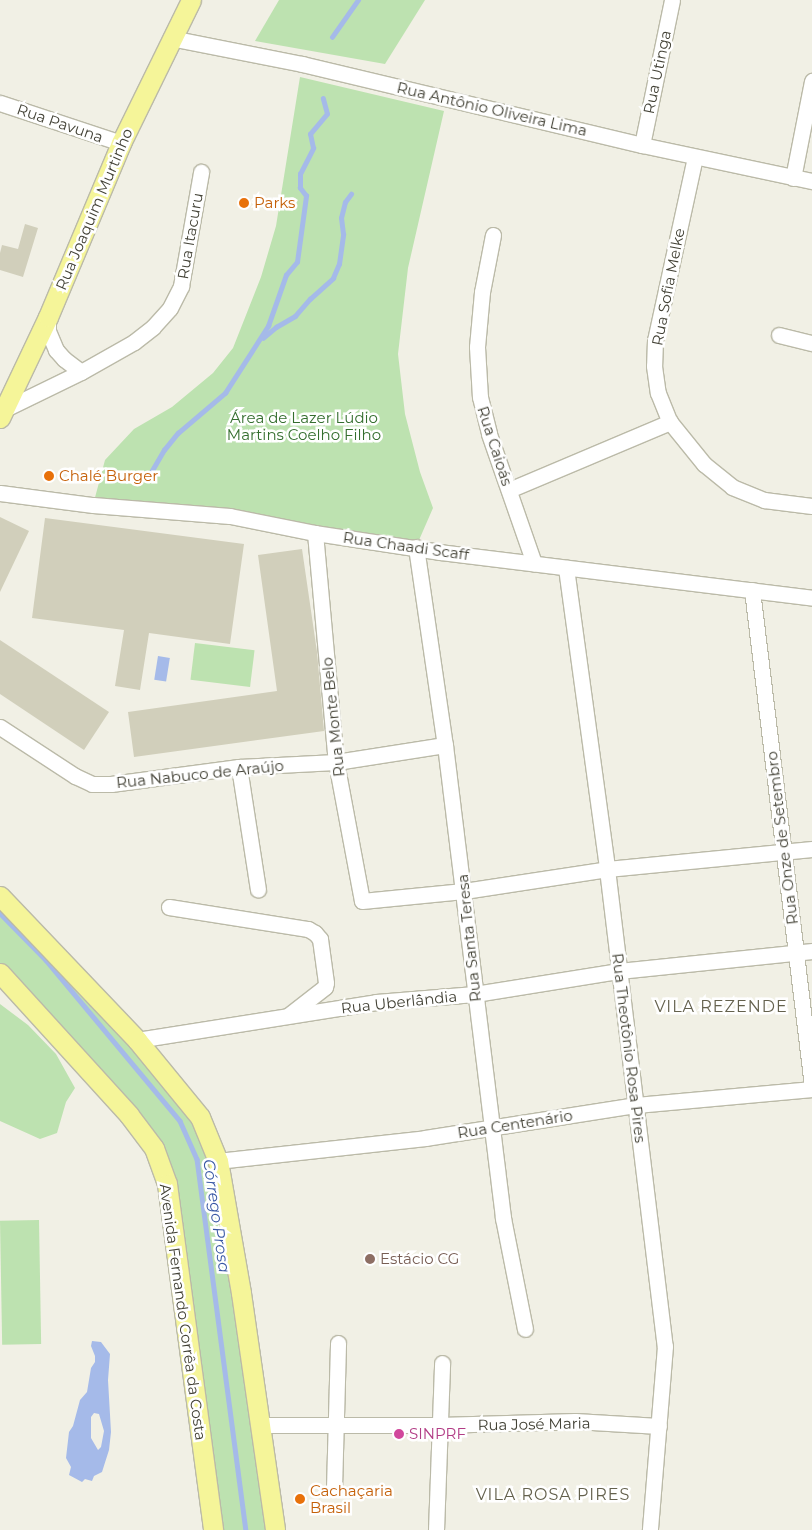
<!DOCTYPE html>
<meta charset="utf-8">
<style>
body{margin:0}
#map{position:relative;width:812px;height:1530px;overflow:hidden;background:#f1f0e5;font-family:Montserrat,sans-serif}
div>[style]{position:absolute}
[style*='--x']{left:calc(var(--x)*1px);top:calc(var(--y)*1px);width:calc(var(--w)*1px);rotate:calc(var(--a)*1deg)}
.green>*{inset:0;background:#bde2b0;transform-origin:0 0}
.water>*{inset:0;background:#a5bae9;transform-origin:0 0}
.stream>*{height:4.5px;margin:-2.25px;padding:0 2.25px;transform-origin:2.25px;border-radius:2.25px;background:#a5bae9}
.building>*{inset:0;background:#d1cfbb}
.roads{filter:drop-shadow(1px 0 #bbbaa8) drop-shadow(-1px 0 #bbbaa8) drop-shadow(0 1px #bbbaa8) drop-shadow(0 -1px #bbbaa8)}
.minor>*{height:15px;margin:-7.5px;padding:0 7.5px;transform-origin:7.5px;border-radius:7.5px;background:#fff}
.major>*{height:19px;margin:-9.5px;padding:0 9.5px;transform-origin:9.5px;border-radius:9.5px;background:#f5f599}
.dots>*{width:14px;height:14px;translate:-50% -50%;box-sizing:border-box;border:2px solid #fff;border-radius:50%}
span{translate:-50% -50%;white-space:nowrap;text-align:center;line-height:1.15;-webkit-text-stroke:5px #fff;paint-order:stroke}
.street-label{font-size:15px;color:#424135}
.food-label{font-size:15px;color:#c56008}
.left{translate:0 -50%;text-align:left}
.park-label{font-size:15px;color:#346e2e}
.education-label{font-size:15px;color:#785e54}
.hotel-label{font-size:15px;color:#b23c85}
.neighbourhood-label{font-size:16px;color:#64614d;letter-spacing:1px}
.water-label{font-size:16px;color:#3857a4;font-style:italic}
</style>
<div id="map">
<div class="green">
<i style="clip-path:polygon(279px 0,425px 0,385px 64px,255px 41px)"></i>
<i style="clip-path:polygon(300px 77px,444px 111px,408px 268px,398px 354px,405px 414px,420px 472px,433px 508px,416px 547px,93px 505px,105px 460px,134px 429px,172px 407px,213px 373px,233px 348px,261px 277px,276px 226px)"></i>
<i style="left:195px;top:643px;width:60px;height:37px;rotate:7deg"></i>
<i style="clip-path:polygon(0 896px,182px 1095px,218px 1161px,275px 1530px,213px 1530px,154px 1148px,0 973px)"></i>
<i style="clip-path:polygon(0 1004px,28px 1025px,56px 1054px,75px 1088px,66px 1102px,57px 1133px,40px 1139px,0 1121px)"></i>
<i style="left:39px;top:1220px;width:124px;height:39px;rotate:89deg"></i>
</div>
<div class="water">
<i style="left:158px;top:656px;width:12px;height:24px;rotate:9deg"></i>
<i style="clip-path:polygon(evenodd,92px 1341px,101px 1342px,110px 1354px,108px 1380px,111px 1432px,109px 1450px,102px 1472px,94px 1476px,92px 1481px,85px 1479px,82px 1482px,69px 1475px,71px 1467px,66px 1458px,69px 1432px,73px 1426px,80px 1400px,87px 1392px,91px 1368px,95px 1362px,95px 1356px,91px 1346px,92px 1341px,94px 1413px,99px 1414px,104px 1431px,101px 1447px,98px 1450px,91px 1438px,91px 1417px,94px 1413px)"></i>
</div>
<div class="stream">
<i style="--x:332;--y:37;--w:45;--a:-54.9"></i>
<i style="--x:263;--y:338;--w:17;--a:-40"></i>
<i style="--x:276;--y:327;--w:22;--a:-30"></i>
<i style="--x:295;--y:316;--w:23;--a:-49"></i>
<i style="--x:310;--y:299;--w:31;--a:-42"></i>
<i style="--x:333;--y:278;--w:15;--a:-67"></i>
<i style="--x:339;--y:264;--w:30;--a:-82"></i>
<i style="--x:343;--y:234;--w:16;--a:-97"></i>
<i style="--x:341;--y:218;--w:16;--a:-76"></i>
<i style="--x:345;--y:202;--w:10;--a:-53"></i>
<i style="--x:150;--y:474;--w:28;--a:-60"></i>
<i style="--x:164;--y:450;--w:22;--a:-51"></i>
<i style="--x:178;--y:433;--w:62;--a:-40.4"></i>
<i style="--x:225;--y:393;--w:80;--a:-57.3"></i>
<i style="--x:268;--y:326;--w:54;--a:-70.6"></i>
<i style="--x:286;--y:275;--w:17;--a:-50"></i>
<i style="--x:297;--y:262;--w:67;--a:-82.2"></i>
<i style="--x:306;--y:196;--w:10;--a:-127"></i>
<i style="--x:300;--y:188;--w:14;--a:-90"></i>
<i style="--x:300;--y:174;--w:29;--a:-63"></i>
<i style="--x:313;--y:148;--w:14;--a:-102"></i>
<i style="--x:310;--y:134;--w:26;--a:-50"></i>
<i style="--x:327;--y:114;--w:16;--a:-105"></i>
<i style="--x:0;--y:913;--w:66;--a:45.6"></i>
<i style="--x:46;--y:960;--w:209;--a:50.2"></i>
<i style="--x:180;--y:1121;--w:42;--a:65.9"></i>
<i style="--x:197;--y:1159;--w:374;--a:82.5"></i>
</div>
<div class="building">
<i style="clip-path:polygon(25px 224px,38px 228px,23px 277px,0 270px,0 253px,2px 245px,18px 249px)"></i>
<i style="clip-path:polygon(0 517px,29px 531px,0 592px)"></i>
<i style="clip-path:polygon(45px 518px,244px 544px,230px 644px,149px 633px,140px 690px,115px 686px,124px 630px,32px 618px)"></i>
<i style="clip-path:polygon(302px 549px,317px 652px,324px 731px,134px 757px,128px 712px,277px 691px,258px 555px)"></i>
<i style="clip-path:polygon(0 640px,109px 712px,84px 750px,0 694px)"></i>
</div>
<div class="roads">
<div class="minor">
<i style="--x:171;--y:38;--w:134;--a:11.2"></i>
<i style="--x:302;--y:64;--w:350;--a:13.4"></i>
<i style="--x:642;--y:145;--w:174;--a:12"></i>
<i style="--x:0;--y:103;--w:127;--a:18.3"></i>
<i style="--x:642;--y:145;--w:148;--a:-78.3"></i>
<i style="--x:695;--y:157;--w:187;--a:102.3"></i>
<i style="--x:655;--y:340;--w:26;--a:92"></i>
<i style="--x:654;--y:366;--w:27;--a:82"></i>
<i style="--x:658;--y:393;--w:31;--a:68"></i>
<i style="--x:670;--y:422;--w:54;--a:51"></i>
<i style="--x:704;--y:464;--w:36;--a:39"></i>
<i style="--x:732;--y:487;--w:35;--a:22"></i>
<i style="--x:764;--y:500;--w:48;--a:7.1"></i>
<i style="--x:793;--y:178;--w:99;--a:-78.9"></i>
<i style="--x:493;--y:235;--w:58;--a:100.9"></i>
<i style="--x:482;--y:292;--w:55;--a:95.2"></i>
<i style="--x:477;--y:347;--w:50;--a:86.6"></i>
<i style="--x:480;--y:397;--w:38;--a:76"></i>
<i style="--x:489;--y:434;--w:137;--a:70.8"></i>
<i style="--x:48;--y:317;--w:14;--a:90"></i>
<i style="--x:48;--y:331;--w:21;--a:67"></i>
<i style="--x:56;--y:350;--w:12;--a:48"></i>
<i style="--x:64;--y:359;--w:21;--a:37"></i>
<i style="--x:779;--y:335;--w:34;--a:14"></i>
<i style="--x:5;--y:409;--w:85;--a:-26"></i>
<i style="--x:81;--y:372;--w:61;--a:-29.5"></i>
<i style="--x:134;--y:342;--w:24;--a:-38"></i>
<i style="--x:153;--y:327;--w:25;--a:-48"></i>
<i style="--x:170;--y:308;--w:25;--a:-63"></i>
<i style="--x:181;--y:286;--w:116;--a:-80"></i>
<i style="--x:509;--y:490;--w:175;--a:-22.9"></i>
<i style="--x:0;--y:493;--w:94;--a:7.4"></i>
<i style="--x:93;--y:505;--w:137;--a:4.6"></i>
<i style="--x:230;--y:516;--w:87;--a:11.3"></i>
<i style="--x:315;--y:533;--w:126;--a:8.6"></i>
<i style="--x:440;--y:552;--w:375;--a:7"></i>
<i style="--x:315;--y:533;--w:230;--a:84.8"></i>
<i style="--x:336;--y:762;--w:141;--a:79.4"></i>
<i style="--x:362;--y:901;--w:102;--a:-5.6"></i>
<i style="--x:464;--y:891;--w:145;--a:-8.7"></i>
<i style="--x:607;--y:869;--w:206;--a:-5.6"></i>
<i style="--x:416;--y:547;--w:200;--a:81.7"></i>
<i style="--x:445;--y:745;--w:477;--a:83"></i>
<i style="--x:503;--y:1218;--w:113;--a:78.8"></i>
<i style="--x:566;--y:568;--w:304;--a:82.2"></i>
<i style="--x:607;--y:869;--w:481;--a:83.1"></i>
<i style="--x:665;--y:1346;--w:185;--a:94.7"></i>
<i style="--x:752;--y:590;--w:500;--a:83.1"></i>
<i style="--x:0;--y:727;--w:90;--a:33.2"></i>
<i style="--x:75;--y:776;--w:19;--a:25"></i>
<i style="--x:92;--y:784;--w:19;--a:0"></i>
<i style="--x:111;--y:784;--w:129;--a:-7.6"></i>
<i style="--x:239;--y:767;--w:97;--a:-3"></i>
<i style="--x:336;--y:762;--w:110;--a:-8.9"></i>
<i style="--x:239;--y:767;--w:124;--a:81.2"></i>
<i style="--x:169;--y:907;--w:141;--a:9"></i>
<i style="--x:308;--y:929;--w:8;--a:30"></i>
<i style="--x:315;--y:933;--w:8;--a:50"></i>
<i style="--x:320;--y:939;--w:44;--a:82.2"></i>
<i style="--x:326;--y:983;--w:4;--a:104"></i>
<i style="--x:325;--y:987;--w:46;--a:142.1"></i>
<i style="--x:137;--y:1040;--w:242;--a:-9"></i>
<i style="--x:376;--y:1002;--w:99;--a:-4.6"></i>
<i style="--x:475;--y:994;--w:146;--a:-9.1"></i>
<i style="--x:619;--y:971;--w:194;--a:-5.9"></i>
<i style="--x:218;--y:1161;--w:208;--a:-6.3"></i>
<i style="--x:425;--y:1138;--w:214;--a:-8.9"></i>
<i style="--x:636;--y:1105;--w:177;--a:-5.2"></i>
<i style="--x:260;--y:1425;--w:179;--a:0"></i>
<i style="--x:439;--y:1425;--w:136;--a:-1.7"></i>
<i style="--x:575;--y:1421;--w:84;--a:3.4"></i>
<i style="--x:334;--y:1488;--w:145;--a:-88.4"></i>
<i style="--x:436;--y:1530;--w:167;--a:-87.9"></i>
</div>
<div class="major">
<i style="--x:0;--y:418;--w:112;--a:-64.6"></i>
<i style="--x:48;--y:317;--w:189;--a:-67.2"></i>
<i style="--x:121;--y:143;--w:159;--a:-63.9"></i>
<i style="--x:0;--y:896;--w:199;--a:46.4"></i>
<i style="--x:137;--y:1040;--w:99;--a:50.7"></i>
<i style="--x:200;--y:1117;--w:48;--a:67.8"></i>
<i style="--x:218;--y:1161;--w:134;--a:80.1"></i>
<i style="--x:241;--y:1293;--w:239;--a:81.8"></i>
<i style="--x:0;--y:973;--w:192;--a:47.7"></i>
<i style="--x:129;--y:1115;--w:41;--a:52.9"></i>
<i style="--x:154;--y:1148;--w:38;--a:70"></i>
<i style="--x:167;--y:1184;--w:349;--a:82.4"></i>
</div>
</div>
<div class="dots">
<i style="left:244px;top:203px;background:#e8710a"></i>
<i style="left:49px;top:476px;background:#e8710a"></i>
<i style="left:370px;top:1259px;background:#8d6e63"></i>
<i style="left:399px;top:1434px;background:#d1479c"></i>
<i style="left:300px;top:1499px;background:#e8710a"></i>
</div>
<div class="street-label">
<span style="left:657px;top:72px;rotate:-78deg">Rua Utinga</span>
<span style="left:492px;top:109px;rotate:13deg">Rua Antônio Oliveira Lima</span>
<span style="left:60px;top:123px;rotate:19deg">Rua Pavuna</span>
<span style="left:94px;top:209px;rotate:-67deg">Rua Joaquim Murtinho</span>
<span style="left:190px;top:236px;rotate:-80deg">Rua Itacuru</span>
<span style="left:668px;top:287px;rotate:-79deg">Rua Sofia Melke</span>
<span style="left:495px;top:446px;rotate:72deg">Rua Caioás</span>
<span style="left:406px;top:546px;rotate:8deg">Rua Chaadi Scaff</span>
<span style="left:333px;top:717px;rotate:-96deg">Rua Monte Belo</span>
<span style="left:200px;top:774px;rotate:-6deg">Rua Nabuco de Araújo</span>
<span style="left:782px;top:838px;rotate:-97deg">Rua Onze de Setembro</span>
<span style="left:469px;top:938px;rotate:-96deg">Rua Santa Teresa</span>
<span style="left:399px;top:1002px;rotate:-6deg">Rua Uberlândia</span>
<span style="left:629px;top:1048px;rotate:83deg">Rua Theotônio Rosa Pires</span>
<span style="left:515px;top:1124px;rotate:-9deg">Rua Centenário</span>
<span style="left:183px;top:1312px;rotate:82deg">Avenida Fernando Corrêa da Costa</span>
<span style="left:534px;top:1424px;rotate:-1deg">Rua José Maria</span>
</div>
<div class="food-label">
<span class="left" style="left:254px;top:203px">Parks</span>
<span class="left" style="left:59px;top:476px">Chalé Burger</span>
<span class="left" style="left:310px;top:1499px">Cachaçaria<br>Brasil</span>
</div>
<div class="park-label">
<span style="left:304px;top:426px">Área de Lazer Lúdio<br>Martins Coelho Filho</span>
</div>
<div class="education-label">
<span class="left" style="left:380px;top:1259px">Estácio CG</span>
</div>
<div class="hotel-label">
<span class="left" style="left:409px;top:1434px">SINPRF</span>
</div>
<div class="neighbourhood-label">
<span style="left:721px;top:1007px">VILA REZENDE</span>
<span style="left:553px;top:1495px">VILA ROSA PIRES</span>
</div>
<div class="water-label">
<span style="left:216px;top:1216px;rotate:82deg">Córrego Prosa</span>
</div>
</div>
